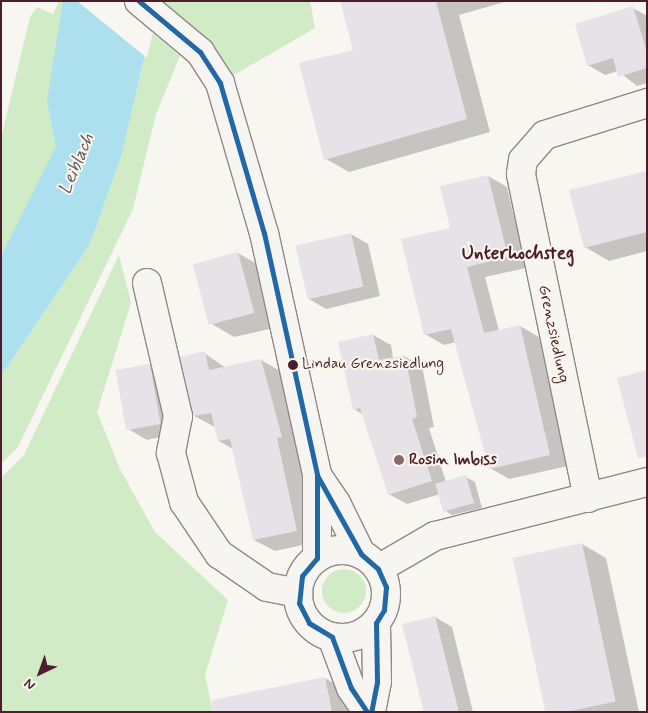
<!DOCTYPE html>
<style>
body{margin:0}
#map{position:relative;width:648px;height:713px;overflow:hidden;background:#f8f6f0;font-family:Mynerve,sans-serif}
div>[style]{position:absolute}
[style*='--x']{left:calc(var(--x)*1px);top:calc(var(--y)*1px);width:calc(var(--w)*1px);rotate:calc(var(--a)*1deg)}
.green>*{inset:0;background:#d1ebc6}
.round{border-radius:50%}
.water>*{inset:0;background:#ace0ee}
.pier>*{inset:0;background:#f8f6f0}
.shadow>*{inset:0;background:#0003}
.building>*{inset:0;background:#e7e2e8;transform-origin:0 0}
.roads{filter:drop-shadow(1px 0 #918787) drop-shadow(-1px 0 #918787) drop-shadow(0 1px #918787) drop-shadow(0 -1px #918787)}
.minor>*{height:28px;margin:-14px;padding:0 14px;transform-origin:14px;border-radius:14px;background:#f6f5f1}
.major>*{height:28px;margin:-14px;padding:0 14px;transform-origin:14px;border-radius:14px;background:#f6f5f1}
.major>.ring{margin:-14px;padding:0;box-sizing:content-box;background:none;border:28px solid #f6f5f1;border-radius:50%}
.bus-1>*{height:5px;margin:-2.5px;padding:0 2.5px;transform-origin:2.5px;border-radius:2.5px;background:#2267a6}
.dots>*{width:14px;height:14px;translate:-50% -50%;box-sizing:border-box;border:2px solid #fbf7ec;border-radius:50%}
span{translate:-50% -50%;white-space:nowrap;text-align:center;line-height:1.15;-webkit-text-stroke:4px #fbf7ec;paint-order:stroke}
.bus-label{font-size:15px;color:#4a1f2b}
.left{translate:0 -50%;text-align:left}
.street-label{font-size:16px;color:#4a1f2b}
.poi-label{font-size:16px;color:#4a1f2b;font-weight:700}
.water-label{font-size:18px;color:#5e5665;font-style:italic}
.quarter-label{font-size:19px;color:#4a1f2b;font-weight:700}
.frame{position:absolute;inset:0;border:2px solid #4a1f2b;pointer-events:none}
.north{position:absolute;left:15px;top:648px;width:50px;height:50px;-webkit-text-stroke:4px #fbf7ec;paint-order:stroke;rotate:222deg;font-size:14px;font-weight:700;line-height:20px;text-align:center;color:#4a1f2b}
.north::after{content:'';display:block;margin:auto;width:18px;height:22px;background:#4a1f2b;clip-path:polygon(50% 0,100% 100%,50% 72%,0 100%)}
</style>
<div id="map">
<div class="green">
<i style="clip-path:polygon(59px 1px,120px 1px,1px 341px,1px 138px,30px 17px,37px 7px,53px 14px)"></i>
<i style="clip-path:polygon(157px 1px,310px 1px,315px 28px,229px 78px)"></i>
<i style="clip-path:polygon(150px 31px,180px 56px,156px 114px,133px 209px,18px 447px,1px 464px,1px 376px,90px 244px,122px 154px)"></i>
<i style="clip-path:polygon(119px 255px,131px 303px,97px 412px,121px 471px,155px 532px,228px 600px,205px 675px,213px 712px,1px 712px,1px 478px,24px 455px)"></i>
<i class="round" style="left:322px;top:569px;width:44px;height:44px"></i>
</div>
<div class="water">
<i style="clip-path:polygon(63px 1px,157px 1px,122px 154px,90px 244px,1px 376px,1px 256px,56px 146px,47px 101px)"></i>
</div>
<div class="pier">
<i style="clip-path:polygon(77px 1px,160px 1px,147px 58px)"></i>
</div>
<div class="shadow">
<i style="clip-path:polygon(341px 1px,508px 1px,459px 15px,490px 132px,349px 172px,326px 159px,354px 51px)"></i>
<i style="clip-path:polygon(633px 8px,647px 16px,647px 83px,637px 86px,618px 71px,605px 75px,588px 65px)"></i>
<i style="clip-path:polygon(647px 172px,647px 251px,609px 261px,585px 247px)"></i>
<i style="clip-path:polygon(488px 176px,507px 187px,526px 268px,485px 277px,499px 331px,520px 326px,539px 337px,568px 466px,509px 479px,490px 468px,456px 342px,444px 345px,425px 334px,451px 229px)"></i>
<i style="clip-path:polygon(351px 234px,368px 244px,380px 296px,326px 309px,309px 299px)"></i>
<i style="clip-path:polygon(238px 253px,262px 267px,278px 327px,234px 337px,210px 323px)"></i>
<i style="clip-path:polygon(373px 335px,391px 345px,393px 358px,404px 356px,422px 366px,434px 427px,429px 428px,446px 482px,466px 477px,475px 482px,482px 508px,452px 515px,444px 510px,440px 494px,407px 504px,389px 494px,364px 415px,354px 409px)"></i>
<i style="clip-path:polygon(204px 353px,226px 368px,261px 360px,282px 372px,301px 448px,297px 449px,317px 542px,275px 551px,254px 540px,233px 449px,219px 441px,215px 427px,194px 416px)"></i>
<i style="clip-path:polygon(150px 365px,167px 375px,177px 433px,147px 440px,130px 430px)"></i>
<i style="clip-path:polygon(582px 544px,606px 558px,639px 712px,548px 712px,515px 559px)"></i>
<i style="clip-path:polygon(435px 617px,452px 627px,473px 712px,425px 712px)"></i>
<i style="clip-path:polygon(325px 678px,346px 690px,350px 712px,226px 712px)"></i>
</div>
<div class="building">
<i style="clip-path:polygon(340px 1px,436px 1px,467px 119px,324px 160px,299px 63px,353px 50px)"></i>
<i style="clip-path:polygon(633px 6px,647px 52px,647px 68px,618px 77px,613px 58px,587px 66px,575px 24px)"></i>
<i style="clip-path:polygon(647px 171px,647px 232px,584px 248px,569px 190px)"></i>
<i style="clip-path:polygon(488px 175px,508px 257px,467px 267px,484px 333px,520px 325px,550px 455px,489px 469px,451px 329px,424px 335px,401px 239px,450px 228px,440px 186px)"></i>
<i style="left:351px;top:233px;width:55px;height:57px;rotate:77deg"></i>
<i style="left:238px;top:252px;width:63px;height:47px;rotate:75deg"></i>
<i style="clip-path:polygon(373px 334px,379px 360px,405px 355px,417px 417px,412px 419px,432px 481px,388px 495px,360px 408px,353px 410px,338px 342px)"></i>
<i style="clip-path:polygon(205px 351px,209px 370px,261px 359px,282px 437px,277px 438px,297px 531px,253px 540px,230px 439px,218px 441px,211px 413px,193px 416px,180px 357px)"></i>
<i style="left:150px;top:364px;width:61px;height:35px;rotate:80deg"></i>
<i style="clip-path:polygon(647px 370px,647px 457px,638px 458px,617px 378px)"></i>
<i style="left:466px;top:475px;width:29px;height:32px;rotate:74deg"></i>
<i style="left:582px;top:543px;width:162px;height:71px;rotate:78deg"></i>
<i style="left:435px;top:616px;width:99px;height:34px;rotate:76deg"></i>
<i style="clip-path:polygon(325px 677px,332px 712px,213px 712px,212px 700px)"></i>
</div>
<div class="roads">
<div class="minor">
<i style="--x:147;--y:283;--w:137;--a:76.9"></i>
<i style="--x:178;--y:416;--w:38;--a:101"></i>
<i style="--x:171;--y:453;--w:51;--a:75.1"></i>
<i style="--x:184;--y:502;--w:63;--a:56.1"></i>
<i style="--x:219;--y:554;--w:58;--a:34.5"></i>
<i style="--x:267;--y:587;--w:32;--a:11"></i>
<i style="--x:588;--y:498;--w:331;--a:-101.7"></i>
<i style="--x:521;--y:174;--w:14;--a:-82"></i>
<i style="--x:523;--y:160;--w:33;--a:-49"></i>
<i style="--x:545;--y:135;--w:107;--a:-17.4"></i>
<i style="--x:378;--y:569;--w:66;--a:-30.1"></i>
<i style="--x:435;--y:536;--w:219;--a:-14.3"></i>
</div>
<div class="major">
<i style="--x:139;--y:1;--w:80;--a:39.9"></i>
<i style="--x:200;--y:52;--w:37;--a:57"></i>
<i style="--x:220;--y:83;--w:156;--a:73.7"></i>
<i style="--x:264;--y:233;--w:248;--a:77.6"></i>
<i style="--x:317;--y:475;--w:83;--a:90"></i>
<i style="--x:317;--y:475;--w:34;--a:56"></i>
<i style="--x:336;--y:503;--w:57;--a:63.9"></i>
<i class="ring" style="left:298px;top:550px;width:60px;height:60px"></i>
<i style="--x:332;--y:637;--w:54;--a:69.6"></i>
<i style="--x:351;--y:688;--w:29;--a:56"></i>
<i style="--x:371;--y:712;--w:31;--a:-79"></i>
<i style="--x:377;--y:682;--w:59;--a:-91"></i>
</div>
</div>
<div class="bus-1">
<i style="--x:139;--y:1;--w:80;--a:39.9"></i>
<i style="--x:200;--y:52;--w:37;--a:57"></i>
<i style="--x:220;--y:83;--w:156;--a:73.7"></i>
<i style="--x:264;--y:233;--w:248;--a:77.6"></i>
<i style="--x:317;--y:475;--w:83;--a:90"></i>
<i style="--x:317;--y:558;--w:23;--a:130"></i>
<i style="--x:302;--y:576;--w:27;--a:96"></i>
<i style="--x:299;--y:603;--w:22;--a:63"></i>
<i style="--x:309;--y:623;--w:27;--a:31"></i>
<i style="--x:332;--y:637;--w:54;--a:69.6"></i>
<i style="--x:351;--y:688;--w:29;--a:56"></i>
<i style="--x:318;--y:477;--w:88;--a:60.8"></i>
<i style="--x:361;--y:554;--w:23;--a:41"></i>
<i style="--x:378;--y:569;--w:20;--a:66"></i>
<i style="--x:386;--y:587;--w:23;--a:95"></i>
<i style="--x:384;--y:610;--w:15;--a:122"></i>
<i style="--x:376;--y:623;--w:59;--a:89"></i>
<i style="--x:377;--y:682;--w:31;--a:101"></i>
</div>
<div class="dots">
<i style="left:293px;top:365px;background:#4a1f2b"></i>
<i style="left:399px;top:460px;background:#876a70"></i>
</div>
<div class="bus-label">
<span class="left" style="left:302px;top:365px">Lindau Grenzsiedlung</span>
</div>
<div class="street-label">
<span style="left:553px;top:334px;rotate:78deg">Grenzsiedlung</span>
</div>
<div class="poi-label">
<span class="left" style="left:409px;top:460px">Rosin Imbiss</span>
</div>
<div class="water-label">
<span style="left:77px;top:164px;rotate:-67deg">Leiblach</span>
</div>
<div class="quarter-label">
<span style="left:518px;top:254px">Unterhochsteg</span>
</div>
<div class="frame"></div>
<div class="north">N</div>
</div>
